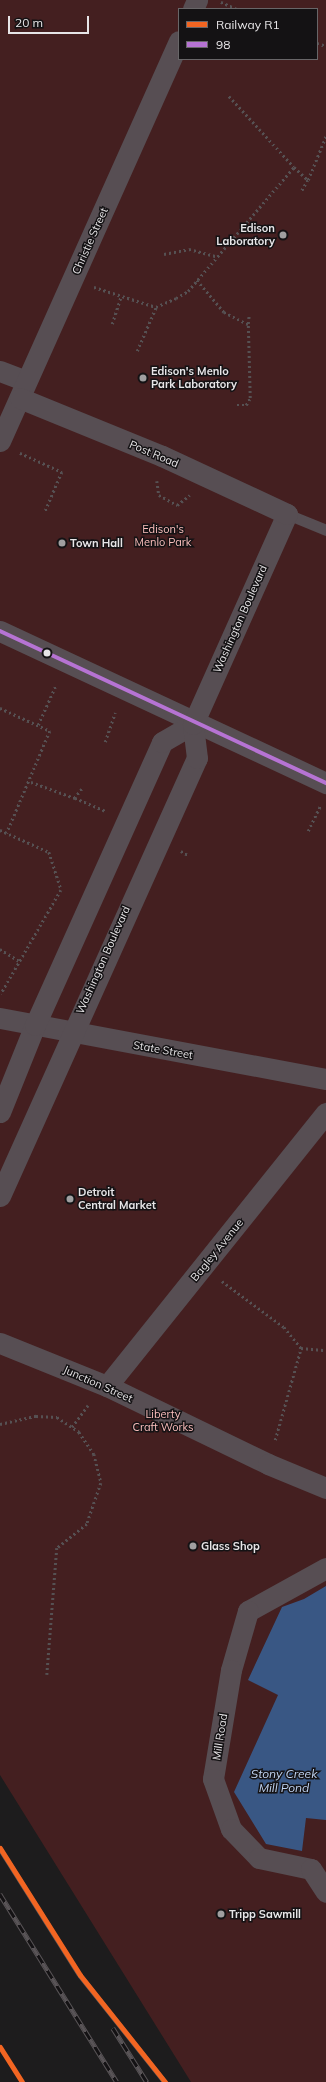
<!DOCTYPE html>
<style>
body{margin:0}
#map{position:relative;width:326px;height:2082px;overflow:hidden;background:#1d1c1d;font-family:Mulish,sans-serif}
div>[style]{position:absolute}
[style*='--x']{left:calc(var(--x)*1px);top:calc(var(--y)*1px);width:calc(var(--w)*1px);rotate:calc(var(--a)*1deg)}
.green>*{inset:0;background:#441f20}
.water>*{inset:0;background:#395784}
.path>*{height:2.5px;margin-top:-1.25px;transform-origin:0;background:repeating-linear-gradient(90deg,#565153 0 2px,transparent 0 5px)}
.lane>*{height:11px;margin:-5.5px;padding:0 5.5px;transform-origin:5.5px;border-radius:5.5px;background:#574e53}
.street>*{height:21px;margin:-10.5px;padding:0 10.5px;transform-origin:10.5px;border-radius:10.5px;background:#574e53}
.rail>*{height:4.5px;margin-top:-2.25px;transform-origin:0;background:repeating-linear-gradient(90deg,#141214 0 9px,#595457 0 18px);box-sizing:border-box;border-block:1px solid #595457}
.bus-1>*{height:4px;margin:-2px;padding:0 2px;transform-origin:2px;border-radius:2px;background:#b673d3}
.rail-1>*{height:5px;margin:-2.5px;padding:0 2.5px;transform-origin:2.5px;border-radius:2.5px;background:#f26522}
.dots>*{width:11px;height:11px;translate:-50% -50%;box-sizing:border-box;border:2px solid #141214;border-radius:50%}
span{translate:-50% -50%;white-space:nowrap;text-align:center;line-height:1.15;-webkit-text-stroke:3px #141214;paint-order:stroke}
.poi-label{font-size:11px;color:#e7e5e7;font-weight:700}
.right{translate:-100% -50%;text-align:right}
.left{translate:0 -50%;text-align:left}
.street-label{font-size:11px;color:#e7e5e7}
.park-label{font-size:11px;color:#fcbfbd}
.water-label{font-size:12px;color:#c0d4f2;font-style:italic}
.legend{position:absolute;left:178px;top:8px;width:140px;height:52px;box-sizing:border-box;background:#141214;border:1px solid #686668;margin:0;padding:5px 7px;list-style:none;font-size:12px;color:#e7e5e7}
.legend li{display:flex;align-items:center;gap:8px;height:20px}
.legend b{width:20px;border:1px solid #686668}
.scale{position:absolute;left:8px;top:16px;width:81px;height:18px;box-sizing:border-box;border:2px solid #e7e5e7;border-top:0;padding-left:5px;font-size:12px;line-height:14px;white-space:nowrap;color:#e7e5e7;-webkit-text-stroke:3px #141214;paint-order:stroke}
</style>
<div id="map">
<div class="green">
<i style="clip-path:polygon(evenodd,0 0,326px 0,326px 2082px,191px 2082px,0 1775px,0 0,179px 9px,317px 9px,317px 59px,179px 59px,179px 9px)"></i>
</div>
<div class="water">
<i style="clip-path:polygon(326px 1586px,326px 1820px,306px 1818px,302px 1851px,266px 1844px,234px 1792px,278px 1695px,248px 1680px,282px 1607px,304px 1599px)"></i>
</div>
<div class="path">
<i style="--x:221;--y:2;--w:17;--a:24"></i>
<i style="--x:317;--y:43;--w:9;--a:18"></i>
<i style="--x:229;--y:96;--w:96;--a:47.5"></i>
<i style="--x:308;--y:180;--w:48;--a:-67.8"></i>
<i style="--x:164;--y:254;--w:25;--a:-11"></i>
<i style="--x:189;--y:249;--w:28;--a:15"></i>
<i style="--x:197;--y:280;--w:42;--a:49.8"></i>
<i style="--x:224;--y:312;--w:27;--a:27"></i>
<i style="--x:248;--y:324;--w:10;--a:-84"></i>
<i style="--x:94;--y:287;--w:65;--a:17.9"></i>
<i style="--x:156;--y:307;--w:22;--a:-24"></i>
<i style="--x:176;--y:298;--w:14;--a:-30"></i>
<i style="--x:188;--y:291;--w:163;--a:-49.5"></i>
<i style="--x:294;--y:167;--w:19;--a:43"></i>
<i style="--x:308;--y:180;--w:13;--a:119"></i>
<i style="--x:112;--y:324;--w:29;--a:-72"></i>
<i style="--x:137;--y:351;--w:48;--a:-66.6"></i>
<i style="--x:237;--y:405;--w:9;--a:0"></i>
<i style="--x:246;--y:405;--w:8;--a:-60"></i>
<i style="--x:250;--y:398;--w:74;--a:-91.5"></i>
<i style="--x:20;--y:453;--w:46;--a:24.3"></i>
<i style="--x:62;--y:472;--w:43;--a:113"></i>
<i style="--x:157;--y:481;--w:14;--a:82"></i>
<i style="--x:159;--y:495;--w:21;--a:29"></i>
<i style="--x:177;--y:505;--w:16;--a:-38"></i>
<i style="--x:0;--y:708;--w:55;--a:24.7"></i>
<i style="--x:50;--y:731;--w:111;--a:112.9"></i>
<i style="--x:38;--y:725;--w:44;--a:-65.8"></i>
<i style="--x:105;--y:742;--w:31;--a:-71"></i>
<i style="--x:31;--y:782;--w:47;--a:20"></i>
<i style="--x:82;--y:789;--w:11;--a:128"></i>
<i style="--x:75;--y:798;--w:33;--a:23"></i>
<i style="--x:0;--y:830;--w:54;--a:24.2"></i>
<i style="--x:49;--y:852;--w:40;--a:72"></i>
<i style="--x:61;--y:890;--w:120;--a:120"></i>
<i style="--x:308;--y:831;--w:28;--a:-64"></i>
<i style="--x:181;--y:851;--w:8;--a:30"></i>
<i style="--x:0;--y:949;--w:22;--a:32"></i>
<i style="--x:222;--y:1281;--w:77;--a:36.6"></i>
<i style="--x:284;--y:1327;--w:27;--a:51"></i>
<i style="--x:301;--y:1348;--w:25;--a:5"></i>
<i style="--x:0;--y:1424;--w:37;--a:-13"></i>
<i style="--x:36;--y:1416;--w:21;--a:3"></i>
<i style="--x:57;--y:1417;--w:27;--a:34"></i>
<i style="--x:79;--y:1432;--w:27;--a:56"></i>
<i style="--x:94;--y:1454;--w:30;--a:76"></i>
<i style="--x:101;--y:1483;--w:43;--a:108.9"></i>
<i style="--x:87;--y:1524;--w:38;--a:141"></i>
<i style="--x:57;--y:1548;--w:127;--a:94.5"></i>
<i style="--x:72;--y:1427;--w:27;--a:-54"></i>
<i style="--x:275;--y:1440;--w:96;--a:-74.2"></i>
</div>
<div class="lane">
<i style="--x:287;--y:514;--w:42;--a:22.3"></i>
</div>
<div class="street">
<i style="--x:193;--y:9;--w:10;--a:-66"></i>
<i style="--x:0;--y:371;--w:28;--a:21"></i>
<i style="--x:0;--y:441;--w:438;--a:-65.9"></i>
<i style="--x:0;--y:631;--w:360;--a:25"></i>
<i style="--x:0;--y:1018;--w:332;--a:10.6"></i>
<i style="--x:0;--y:1112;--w:94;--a:-68.1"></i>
<i style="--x:35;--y:1025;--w:310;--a:-65.8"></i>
<i style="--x:162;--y:742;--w:36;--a:-30"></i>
<i style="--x:0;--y:1196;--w:480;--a:-65.8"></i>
<i style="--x:197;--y:758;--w:34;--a:-97"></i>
<i style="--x:193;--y:724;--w:230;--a:-65.9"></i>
<i style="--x:287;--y:514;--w:138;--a:-155.1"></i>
<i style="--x:162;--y:456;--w:153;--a:-157.8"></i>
<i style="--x:0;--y:1343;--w:115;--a:21.9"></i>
<i style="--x:107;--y:1386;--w:179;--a:25.8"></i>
<i style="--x:268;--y:1464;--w:63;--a:22.5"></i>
<i style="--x:107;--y:1386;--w:350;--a:-51.3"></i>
<i style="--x:326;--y:1568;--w:89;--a:151.1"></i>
<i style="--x:248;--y:1611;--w:61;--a:106.1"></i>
<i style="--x:231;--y:1670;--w:110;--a:99.4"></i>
<i style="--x:213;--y:1779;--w:53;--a:70.2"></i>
<i style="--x:231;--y:1829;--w:40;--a:46"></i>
<i style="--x:259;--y:1858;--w:53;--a:11.9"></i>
<i style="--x:311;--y:1869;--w:27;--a:57"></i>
</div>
<div class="rail">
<i style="--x:0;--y:1848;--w:150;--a:57.8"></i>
<i style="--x:80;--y:1975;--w:137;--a:51.5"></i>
<i style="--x:0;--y:1894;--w:221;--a:58.1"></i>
<i style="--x:113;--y:2028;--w:64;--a:57.8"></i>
</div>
<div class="bus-1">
<i style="--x:0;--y:631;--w:360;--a:25"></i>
</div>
<div class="rail-1">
<i style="--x:0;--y:1848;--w:150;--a:57.8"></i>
<i style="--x:80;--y:1975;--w:137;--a:51.5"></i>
<i style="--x:0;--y:2047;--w:41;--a:57.8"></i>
</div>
<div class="dots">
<i style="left:283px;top:235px;background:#a09fa0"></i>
<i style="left:143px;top:378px;background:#a09fa0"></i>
<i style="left:62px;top:543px;background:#a09fa0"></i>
<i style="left:47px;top:653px;background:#e7e5e7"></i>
<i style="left:70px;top:1199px;background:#a09fa0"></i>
<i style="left:193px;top:1546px;background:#a09fa0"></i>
<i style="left:221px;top:1914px;background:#a09fa0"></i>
</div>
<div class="poi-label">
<span class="right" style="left:275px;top:235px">Edison<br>Laboratory</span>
<span class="left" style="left:151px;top:378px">Edison's Menlo<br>Park Laboratory</span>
<span class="left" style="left:70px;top:543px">Town Hall</span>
<span class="left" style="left:78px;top:1199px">Detroit<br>Central Market</span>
<span class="left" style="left:201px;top:1546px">Glass Shop</span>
<span class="left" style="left:229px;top:1914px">Tripp Sawmill</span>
</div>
<div class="street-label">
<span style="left:90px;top:241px;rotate:-66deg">Christie Street</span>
<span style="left:154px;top:454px;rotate:23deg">Post Road</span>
<span style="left:240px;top:619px;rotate:-66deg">Washington Boulevard</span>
<span style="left:103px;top:960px;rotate:-66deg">Washington Boulevard</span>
<span style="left:163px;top:1050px;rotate:10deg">State Street</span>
<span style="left:217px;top:1250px;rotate:-51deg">Bagley Avenue</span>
<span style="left:98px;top:1384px;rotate:24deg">Junction Street</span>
<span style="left:220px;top:1737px;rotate:-81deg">Mill Road</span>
</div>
<div class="park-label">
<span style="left:163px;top:536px">Edison's<br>Menlo Park</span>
<span style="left:163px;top:1421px">Liberty<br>Craft Works</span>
</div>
<div class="water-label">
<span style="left:284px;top:1781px">Stony Creek<br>Mill Pond</span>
</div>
<ul class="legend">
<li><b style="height:5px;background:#f26522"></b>Railway R1</li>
<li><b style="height:5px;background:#b673d3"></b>98</li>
</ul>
<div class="scale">20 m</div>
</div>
